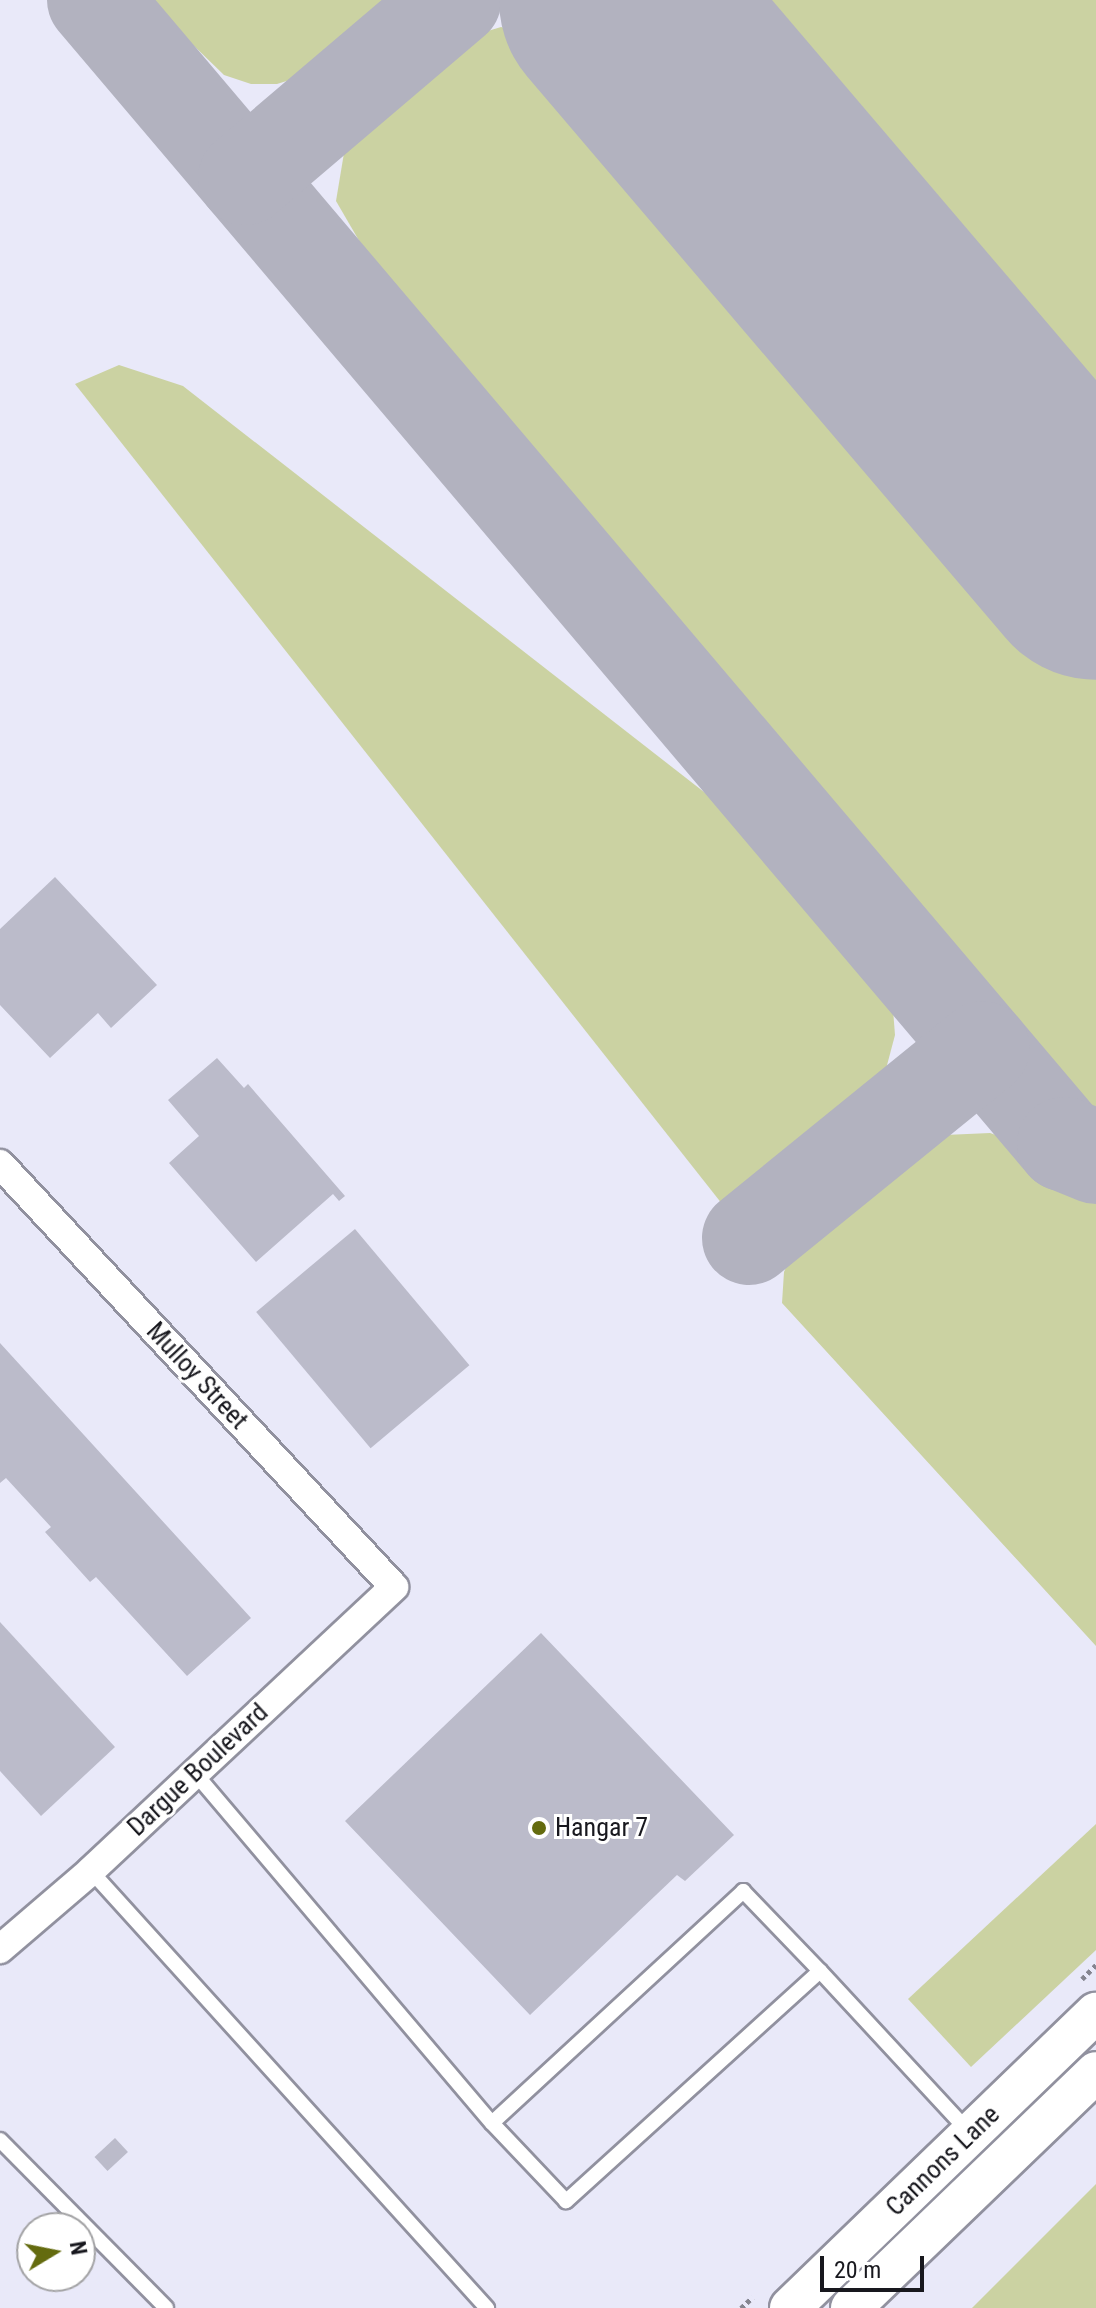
<!DOCTYPE html>
<style>
body{margin:0}
#map{position:relative;width:1096px;height:2308px;overflow:hidden;background:#e9e9f9;font-family:"Roboto Condensed",sans-serif}
div>[style]{position:absolute}
[style*='--x']{left:calc(var(--x)*1px);top:calc(var(--y)*1px);width:calc(var(--w)*1px);rotate:calc(var(--a)*1deg)}
.green>*{inset:0;background:#cbd2a2}
.taxiway>*{height:94px;margin:-47px;padding:0 47px;transform-origin:47px;border-radius:47px;background:#b2b2bf}
.runway>*{height:236px;margin:-118px;padding:0 118px;transform-origin:118px;border-radius:118px;background:#b2b2bf}
.building>*{inset:0;background:#bbbbca;transform-origin:0 0}
.path>*{height:5px;margin-top:-2.5px;transform-origin:0;background:repeating-linear-gradient(90deg,#858590 0 4px,transparent 0 8px)}
.roads{filter:drop-shadow(2px 0 #91919f) drop-shadow(-2px 0 #91919f) drop-shadow(0 2px #91919f) drop-shadow(0 -2px #91919f)}
.lane>*{height:14px;margin:-7px;padding:0 7px;transform-origin:7px;border-radius:7px;background:#fff}
.street>*{height:28px;margin:-14px;padding:0 14px;transform-origin:14px;border-radius:14px;background:#fff}
.secondary>*{height:40px;margin:-20px;padding:0 20px;transform-origin:20px;border-radius:20px;background:#fff}
.dots>*{width:22px;height:22px;translate:-50% -50%;box-sizing:border-box;border:4px solid #fff;border-radius:50%}
span{translate:-50% -50%;white-space:nowrap;text-align:center;line-height:1.15;-webkit-text-stroke:6px #fff;paint-order:stroke}
.street-label{font-size:26px;color:#18181e}
.poi-label{font-size:26px;color:#18181e}
.left{translate:0 -50%;text-align:left}
.north{position:absolute;left:16px;top:2212px;width:80px;height:80px;box-sizing:border-box;background:#fff;border:2px solid #a3a3a5;border-radius:50%;rotate:80deg;font-size:22px;font-weight:700;line-height:32px;text-align:center;color:#18181e}
.north::after{content:'';display:block;margin:auto;width:28px;height:36px;background:#646b0f;clip-path:polygon(50% 0,100% 100%,50% 72%,0 100%)}
.scale{position:absolute;left:820px;top:2256px;width:104px;height:36px;box-sizing:border-box;border:4px solid #18181e;border-top:0;padding-left:10px;font-size:24px;line-height:28px;white-space:nowrap;color:#18181e;-webkit-text-stroke:6px #fff;paint-order:stroke}
</style>
<div id="map">
<div class="green">
<i style="clip-path:polygon(142px 0,407px 0,344px 53px,312px 73px,277px 84px,251px 84px,224px 75px,189px 41px,173px 37px)"></i>
<i style="clip-path:polygon(698px 0,1096px 0,1096px 467px)"></i>
<i style="clip-path:polygon(501px 27px,588px 51px,1096px 650px,1096px 1121px,1078px 1109px,379px 275px,336px 201px,344px 153px,362px 119px,393px 83px,442px 45px)"></i>
<i style="clip-path:polygon(119px 365px,183px 386px,790px 859px,872px 956px,892px 997px,895px 1035px,886px 1069px,868px 1101px,730px 1214px,75px 384px)"></i>
<i style="clip-path:polygon(990px 1133px,1030px 1147px,1081px 1186px,1096px 1191px,1096px 1646px,782px 1303px,784px 1272px,797px 1242px,909px 1149px,945px 1135px)"></i>
<i style="clip-path:polygon(1096px 1824px,1096px 1950px,971px 2067px,908px 1999px)"></i>
<i style="clip-path:polygon(1096px 2184px,1096px 2308px,972px 2308px)"></i>
</div>
<div class="taxiway">
<i style="--x:94;--y:0;--w:1500;--a:49.71"></i>
<i style="--x:1064;--y:1144;--w:35;--a:22"></i>
<i style="--x:245;--y:178;--w:275;--a:-40.4"></i>
<i style="--x:749;--y:1238;--w:301;--a:-39.1"></i>
</div>
<div class="runway">
<i style="--x:617;--y:0;--w:738;--a:49.56"></i>
</div>
<div class="building">
<i style="clip-path:polygon(55px 877px,157px 985px,111px 1028px,98px 1013px,50px 1058px,0 1005px,0 929px)"></i>
<i style="clip-path:polygon(217px 1058px,244px 1088px,248px 1084px,345px 1196px,339px 1201px,333px 1194px,256px 1262px,169px 1163px,199px 1136px,168px 1100px)"></i>
<i style="left:355px;top:1229px;width:178px;height:129px;rotate:50deg"></i>
<i style="clip-path:polygon(0 1343px,251px 1618px,187px 1676px,96px 1577px,90px 1582px,45px 1532px,51px 1527px,6px 1478px,0 1483px)"></i>
<i style="clip-path:polygon(0 1622px,115px 1747px,41px 1816px,0 1771px)"></i>
<i style="clip-path:polygon(541px 1633px,734px 1835px,685px 1881px,677px 1875px,530px 2015px,345px 1821px)"></i>
<i style="left:115px;top:2138px;width:19px;height:28px;rotate:47deg"></i>
</div>
<div class="path">
<i style="--x:1082;--y:1979;--w:20;--a:-45"></i>
<i style="--x:741;--y:2308;--w:16;--a:-43"></i>
</div>
<div class="roads">
<div class="lane">
<i style="--x:194;--y:1772;--w:460;--a:49.7"></i>
<i style="--x:91;--y:1871;--w:590;--a:47.82"></i>
<i style="--x:820;--y:1971;--w:343;--a:137.8"></i>
<i style="--x:566;--y:2201;--w:108;--a:-133.5"></i>
<i style="--x:492;--y:2123;--w:342;--a:-42.7"></i>
<i style="--x:743;--y:1891;--w:111;--a:46.1"></i>
<i style="--x:820;--y:1971;--w:218;--a:47.2"></i>
<i style="--x:0;--y:2140;--w:236;--a:45.3"></i>
</div>
<div class="street">
<i style="--x:0;--y:1164;--w:578;--a:47.03"></i>
<i style="--x:394;--y:1587;--w:415;--a:136.9"></i>
<i style="--x:91;--y:1871;--w:120;--a:139.4"></i>
</div>
<div class="secondary">
<i style="--x:790;--y:2308;--w:425;--a:-44"></i>
<i style="--x:851;--y:2308;--w:340;--a:-43.9"></i>
</div>
</div>
<div class="dots">
<i style="left:539px;top:1828px;background:#646b0f"></i>
</div>
<div class="street-label">
<span style="left:197px;top:1376px;rotate:47deg">Mulloy Street</span>
<span style="left:198px;top:1770px;rotate:-43deg">Dargue Boulevard</span>
<span style="left:943px;top:2161px;rotate:-44deg">Cannons Lane</span>
</div>
<div class="poi-label">
<span class="left" style="left:555px;top:1828px">Hangar 7</span>
</div>
<div class="north">N</div>
<div class="scale">20 m</div>
</div>
